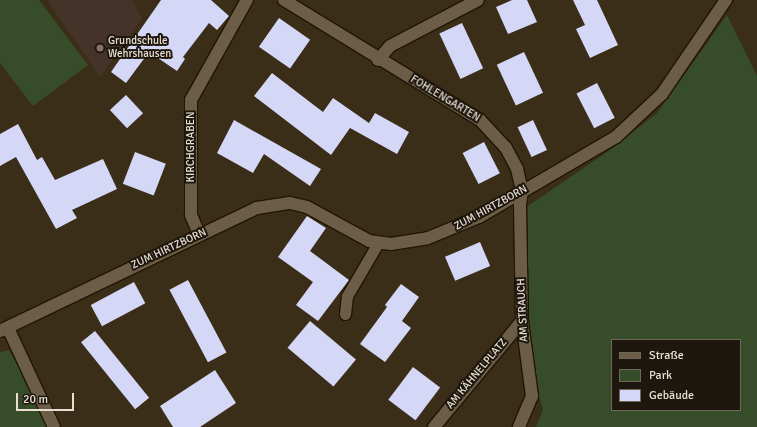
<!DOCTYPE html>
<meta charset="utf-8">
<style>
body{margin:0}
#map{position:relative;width:757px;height:427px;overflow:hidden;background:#3b2e18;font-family:Signika,sans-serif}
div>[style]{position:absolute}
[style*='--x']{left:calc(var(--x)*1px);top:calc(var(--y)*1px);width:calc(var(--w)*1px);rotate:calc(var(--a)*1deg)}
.education>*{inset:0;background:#45332a}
.green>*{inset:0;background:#374d2a}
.building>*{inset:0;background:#d5d7f7;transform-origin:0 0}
.roads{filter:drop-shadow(1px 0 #221502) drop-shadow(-1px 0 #221502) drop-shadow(0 1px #221502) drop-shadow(0 -1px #221502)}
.lane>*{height:11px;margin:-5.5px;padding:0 5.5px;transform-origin:5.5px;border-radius:5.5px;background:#6c5d47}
.street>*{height:12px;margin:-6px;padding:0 6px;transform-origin:6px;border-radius:6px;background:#6c5d47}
.dots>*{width:11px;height:11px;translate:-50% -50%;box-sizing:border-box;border:2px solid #1d170e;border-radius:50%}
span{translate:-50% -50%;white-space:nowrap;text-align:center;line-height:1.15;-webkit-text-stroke:4px #1d170e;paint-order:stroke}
.poi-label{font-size:11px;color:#e8dfd2}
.left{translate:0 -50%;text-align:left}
.street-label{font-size:11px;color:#e8dfd2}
.legend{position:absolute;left:611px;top:339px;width:130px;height:72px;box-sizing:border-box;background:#1d170e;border:1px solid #6e675c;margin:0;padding:5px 7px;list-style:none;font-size:12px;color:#e8dfd2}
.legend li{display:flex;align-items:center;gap:8px;height:20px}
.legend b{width:20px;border:1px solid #6e675c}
.scale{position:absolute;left:16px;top:393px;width:58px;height:18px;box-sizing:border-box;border:2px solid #e8dfd2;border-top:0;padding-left:5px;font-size:12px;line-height:14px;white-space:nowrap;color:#e8dfd2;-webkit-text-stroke:3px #1d170e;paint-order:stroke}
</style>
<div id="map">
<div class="education">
<i style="clip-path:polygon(47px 0,133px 0,142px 19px,100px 77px)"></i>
</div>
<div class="green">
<i style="clip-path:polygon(0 0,39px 0,88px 65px,33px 106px,0 63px)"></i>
<i style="clip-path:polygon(evenodd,727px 15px,757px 76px,757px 427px,536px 427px,543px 410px,522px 332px,528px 206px,613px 148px,657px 113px,727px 15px,612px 340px,740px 340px,740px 410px,612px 410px,612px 340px)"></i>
<i style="clip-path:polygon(9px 350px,24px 375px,46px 427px,0 427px,0 352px)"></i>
</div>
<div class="building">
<i style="clip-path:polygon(161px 0,211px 0,229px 16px,217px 30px,209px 23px,183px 57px,185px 59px,177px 71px,149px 52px,126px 83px,111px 72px)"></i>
<i style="clip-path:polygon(512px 0,527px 0,537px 22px,508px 34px,496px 7px)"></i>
<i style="clip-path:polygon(573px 0,597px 0,618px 45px,590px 58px,576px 29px,585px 25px)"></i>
<i style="left:279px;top:18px;width:38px;height:35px;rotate:35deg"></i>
<i style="left:462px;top:23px;width:50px;height:25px;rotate:65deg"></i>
<i style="left:524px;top:52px;width:45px;height:30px;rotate:65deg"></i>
<i style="clip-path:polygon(272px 73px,323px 112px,333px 98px,369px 123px,375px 113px,409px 132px,397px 154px,350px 128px,331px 155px,254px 96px)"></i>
<i style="left:597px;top:83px;width:39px;height:23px;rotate:63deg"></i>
<i style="left:126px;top:95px;width:25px;height:22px;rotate:47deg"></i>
<i style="clip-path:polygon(234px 120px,321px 169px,310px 186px,264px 154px,253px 173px,217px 153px)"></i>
<i style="left:533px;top:120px;width:33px;height:17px;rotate:65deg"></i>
<i style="clip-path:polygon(18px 124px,37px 160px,42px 157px,55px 180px,103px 159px,117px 189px,72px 210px,77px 218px,56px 229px,16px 157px,0 166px,0 134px)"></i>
<i style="left:484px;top:142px;width:35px;height:24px;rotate:63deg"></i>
<i style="left:135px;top:152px;width:33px;height:34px;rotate:21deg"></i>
<i style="clip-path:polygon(307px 216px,326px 228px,310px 251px,349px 280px,318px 321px,296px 305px,313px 282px,278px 257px)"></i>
<i style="left:480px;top:242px;width:26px;height:38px;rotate:67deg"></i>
<i style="left:188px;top:280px;width:82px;height:21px;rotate:62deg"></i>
<i style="left:134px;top:282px;width:24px;height:49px;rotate:62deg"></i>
<i style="clip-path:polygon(401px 284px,419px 297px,402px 321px,411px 328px,385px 362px,360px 344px,387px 307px,385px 305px)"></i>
<i style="left:310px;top:321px;width:60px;height:35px;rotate:40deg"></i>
<i style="left:95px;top:331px;width:86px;height:18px;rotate:51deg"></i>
<i style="left:413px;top:367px;width:34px;height:41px;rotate:37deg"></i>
<i style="clip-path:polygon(215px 370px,236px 403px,200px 427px,173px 427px,160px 406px)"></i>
</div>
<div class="roads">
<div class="lane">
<i style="--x:345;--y:314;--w:18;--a:-84"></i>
<i style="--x:347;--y:296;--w:61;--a:-59.7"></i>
</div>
<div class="street">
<i style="--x:284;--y:0;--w:230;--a:31.5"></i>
<i style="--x:480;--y:120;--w:38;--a:47"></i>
<i style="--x:506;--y:148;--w:24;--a:62"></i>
<i style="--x:517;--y:169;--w:23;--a:77"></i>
<i style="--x:522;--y:191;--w:15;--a:98"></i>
<i style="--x:520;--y:206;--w:115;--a:89"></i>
<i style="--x:522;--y:321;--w:76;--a:82.4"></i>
<i style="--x:532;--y:396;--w:34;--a:113"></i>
<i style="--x:378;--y:60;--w:18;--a:-49"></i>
<i style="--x:390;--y:46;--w:99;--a:-27.6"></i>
<i style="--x:199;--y:234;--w:21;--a:-113"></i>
<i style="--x:191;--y:215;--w:115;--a:-90"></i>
<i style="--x:191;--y:100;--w:115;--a:-60.8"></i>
<i style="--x:8;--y:328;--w:109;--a:65.1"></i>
<i style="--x:0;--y:331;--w:285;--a:-25.6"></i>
<i style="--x:257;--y:208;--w:33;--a:-9"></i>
<i style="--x:290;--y:203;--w:17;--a:13"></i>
<i style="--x:307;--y:207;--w:71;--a:28.7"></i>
<i style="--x:369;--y:241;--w:22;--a:8"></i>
<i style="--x:391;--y:244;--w:37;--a:-9"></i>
<i style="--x:428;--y:238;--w:55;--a:-22.4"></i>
<i style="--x:479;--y:217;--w:159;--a:-30.3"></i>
<i style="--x:616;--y:137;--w:63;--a:-43.1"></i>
<i style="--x:662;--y:94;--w:114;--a:-55.8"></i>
<i style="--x:434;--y:427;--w:138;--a:-50.3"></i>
</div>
</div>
<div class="dots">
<i style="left:100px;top:48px;background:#8d6e63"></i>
</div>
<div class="poi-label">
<span class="left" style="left:108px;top:48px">Grundschule<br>Wehrshausen</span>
</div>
<div class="street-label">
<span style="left:445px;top:99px;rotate:31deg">FOHLENGARTEN</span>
<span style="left:191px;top:147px;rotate:-90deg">KIRCHGRABEN</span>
<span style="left:491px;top:208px;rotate:-29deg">ZUM HIRTZBORN</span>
<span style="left:169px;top:249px;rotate:-25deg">ZUM HIRTZBORN</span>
<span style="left:523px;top:310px;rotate:-93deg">AM STRAUCH</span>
<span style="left:477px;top:374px;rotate:-50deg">AM KÄHNELPLATZ</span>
</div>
<ul class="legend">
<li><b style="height:5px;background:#6c5d47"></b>Straße</li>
<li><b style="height:11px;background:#374d2a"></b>Park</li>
<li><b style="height:11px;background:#d5d7f7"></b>Gebäude</li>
</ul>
<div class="scale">20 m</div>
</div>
